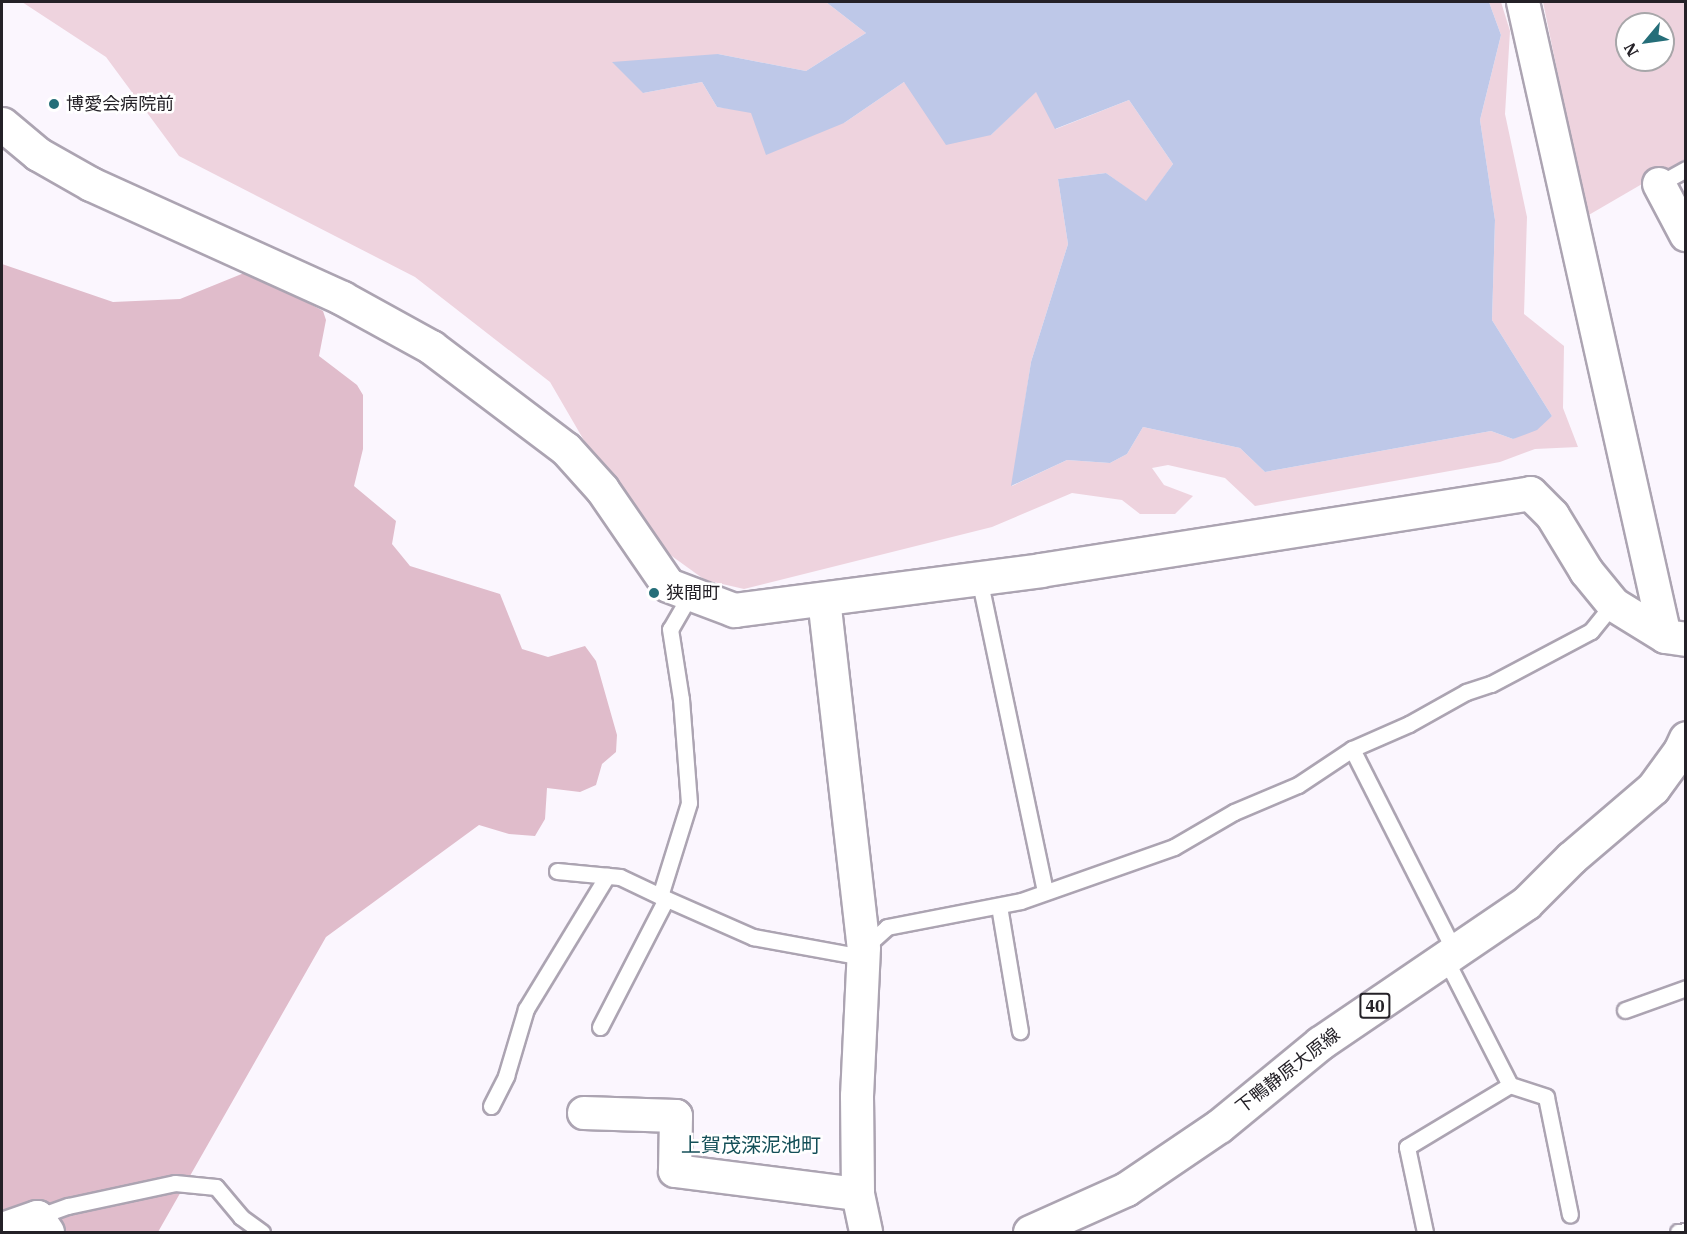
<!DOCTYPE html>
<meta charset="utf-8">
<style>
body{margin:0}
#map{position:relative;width:1687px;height:1234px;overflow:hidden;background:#fbf6fe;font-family:"IBM Plex Serif","Noto Sans JP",serif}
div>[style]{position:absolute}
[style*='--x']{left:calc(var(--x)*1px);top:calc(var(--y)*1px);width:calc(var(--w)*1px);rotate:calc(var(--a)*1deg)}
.green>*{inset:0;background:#eed3de}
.forest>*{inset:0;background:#e0bccb}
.water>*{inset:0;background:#bec8e8}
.roads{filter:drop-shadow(2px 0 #aca4b2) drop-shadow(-2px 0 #aca4b2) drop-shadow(0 2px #aca4b2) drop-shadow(0 -2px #aca4b2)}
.lane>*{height:15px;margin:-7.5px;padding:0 7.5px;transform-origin:7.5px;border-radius:7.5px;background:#fff}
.street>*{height:32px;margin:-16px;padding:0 16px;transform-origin:16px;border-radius:16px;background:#fff}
.secondary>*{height:33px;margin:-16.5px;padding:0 16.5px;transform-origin:16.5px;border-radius:16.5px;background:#fff}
.primary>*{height:33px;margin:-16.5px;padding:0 16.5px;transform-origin:16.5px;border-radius:16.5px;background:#fff}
.dots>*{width:16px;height:16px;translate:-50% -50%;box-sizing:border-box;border:3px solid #fff;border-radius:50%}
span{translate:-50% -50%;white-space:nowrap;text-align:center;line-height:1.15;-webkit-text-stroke:5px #fff;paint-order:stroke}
.shield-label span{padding:2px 4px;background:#fff;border:2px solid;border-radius:4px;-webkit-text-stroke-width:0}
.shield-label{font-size:16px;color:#242127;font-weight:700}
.poi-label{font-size:18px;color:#242127}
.left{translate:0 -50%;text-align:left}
.street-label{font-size:18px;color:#242127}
.neighbourhood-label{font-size:20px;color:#144f58}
.frame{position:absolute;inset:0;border:3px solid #242127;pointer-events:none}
.north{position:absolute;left:1615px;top:12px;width:60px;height:60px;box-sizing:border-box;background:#fff;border:2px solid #a7a6a9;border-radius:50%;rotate:241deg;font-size:16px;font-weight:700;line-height:24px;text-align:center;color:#242127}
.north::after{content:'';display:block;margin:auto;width:21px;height:27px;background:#256e79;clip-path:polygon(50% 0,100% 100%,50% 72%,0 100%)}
</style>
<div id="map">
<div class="green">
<i style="clip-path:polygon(22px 2px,826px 2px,866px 33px,806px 71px,718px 54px,643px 93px,702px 82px,717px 107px,844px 123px,904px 82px,991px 135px,1036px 91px,1056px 129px,1129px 100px,1173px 164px,1146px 202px,1106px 173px,1058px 179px,1068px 244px,1031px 362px,1012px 486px,1067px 460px,1110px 463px,1127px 454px,1143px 427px,1240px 448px,1265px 472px,1491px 431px,1513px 439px,1552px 416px,1492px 320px,1495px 220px,1480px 120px,1501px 35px,1489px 2px,1501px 2px,1510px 31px,1505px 114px,1527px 217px,1524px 314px,1564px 346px,1563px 408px,1578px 447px,1535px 449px,1500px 462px,1255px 506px,1225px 478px,1168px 465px,1152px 468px,1164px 485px,1193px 496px,1175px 514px,1140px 514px,1122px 500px,1072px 493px,992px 527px,744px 589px,705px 580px,662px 549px,589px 449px,550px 382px,415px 277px,179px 156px,106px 57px)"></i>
<i style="clip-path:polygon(evenodd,1543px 2px,1685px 2px,1685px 159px,1587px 216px,1543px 2px,1627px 24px,1663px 24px,1663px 60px,1627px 60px,1627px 24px)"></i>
</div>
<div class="forest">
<i style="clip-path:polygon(2px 264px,113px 302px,180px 299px,249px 271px,323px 311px,326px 320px,319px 356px,357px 385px,363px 395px,363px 449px,354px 486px,396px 521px,392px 544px,410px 566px,500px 594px,522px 649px,548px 657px,585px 646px,596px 661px,617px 735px,616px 752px,602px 764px,596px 785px,580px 792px,547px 788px,545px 819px,535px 836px,509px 834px,479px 825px,326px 937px,158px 1232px,2px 1232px)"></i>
</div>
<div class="water">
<i style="clip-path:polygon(826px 2px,1489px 2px,1501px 35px,1480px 120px,1495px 220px,1492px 320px,1552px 416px,1537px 430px,1513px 439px,1491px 431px,1265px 472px,1240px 448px,1143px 427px,1127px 454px,1110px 463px,1067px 460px,1011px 486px,1031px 362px,1068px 244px,1058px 179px,1106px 173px,1146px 201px,1173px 164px,1129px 100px,1055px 129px,1036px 92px,991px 135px,946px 145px,904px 82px,844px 123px,766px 155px,751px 113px,717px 107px,702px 82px,643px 93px,612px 62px,718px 54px,806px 71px,866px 33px)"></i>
</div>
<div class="roads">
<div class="lane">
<i style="--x:1659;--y:184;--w:31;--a:-29"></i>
<i style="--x:979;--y:578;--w:320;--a:78.1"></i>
<i style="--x:690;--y:595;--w:39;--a:120"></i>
<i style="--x:670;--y:629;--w:71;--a:81.1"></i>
<i style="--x:681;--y:699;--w:104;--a:85.6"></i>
<i style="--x:689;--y:803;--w:97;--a:107.3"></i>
<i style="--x:660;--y:896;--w:102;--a:23.8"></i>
<i style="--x:753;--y:937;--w:112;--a:10.3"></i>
<i style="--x:1352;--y:749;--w:225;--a:63.1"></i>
<i style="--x:557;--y:871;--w:63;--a:5.4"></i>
<i style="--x:620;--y:877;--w:44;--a:25.4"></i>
<i style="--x:999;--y:906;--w:127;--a:80.5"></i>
<i style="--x:864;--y:948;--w:31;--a:-42"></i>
<i style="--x:887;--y:927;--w:136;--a:-11"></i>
<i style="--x:1021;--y:901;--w:162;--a:-19.4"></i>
<i style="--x:1174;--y:847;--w:69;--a:-30.3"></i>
<i style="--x:1234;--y:812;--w:69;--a:-22.9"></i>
<i style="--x:1298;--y:785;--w:65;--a:-33.7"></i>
<i style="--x:1352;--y:749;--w:62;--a:-23.7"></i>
<i style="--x:1409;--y:724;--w:65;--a:-29.3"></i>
<i style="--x:1466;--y:692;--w:26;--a:-18"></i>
<i style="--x:1491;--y:684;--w:113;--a:-27.9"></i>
<i style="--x:1591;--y:631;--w:35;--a:-51"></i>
<i style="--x:1625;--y:1010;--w:65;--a:-19.8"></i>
<i style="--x:600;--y:1027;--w:144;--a:-62.7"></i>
<i style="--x:1510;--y:1085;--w:38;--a:18"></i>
<i style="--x:1546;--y:1097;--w:120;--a:78.5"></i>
<i style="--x:491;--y:1106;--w:34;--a:-63"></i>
<i style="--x:506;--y:1076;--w:70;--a:-73.4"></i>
<i style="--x:526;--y:1009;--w:156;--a:-58.7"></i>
<i style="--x:37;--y:1217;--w:33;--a:-20"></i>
<i style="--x:68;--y:1206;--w:109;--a:-12.1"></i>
<i style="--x:175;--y:1183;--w:41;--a:5.6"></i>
<i style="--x:216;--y:1187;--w:39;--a:50"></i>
<i style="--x:241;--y:1217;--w:26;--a:36"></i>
<i style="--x:1425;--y:1232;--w:87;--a:-102"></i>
<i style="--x:1407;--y:1147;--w:120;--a:-31"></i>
<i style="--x:1510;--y:1085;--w:143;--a:-117.1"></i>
<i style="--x:1678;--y:1232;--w:8;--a:-7"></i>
</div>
<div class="street">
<i style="--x:1523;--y:2;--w:650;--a:77.38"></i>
<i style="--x:1659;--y:184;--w:58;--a:62.1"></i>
<i style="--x:824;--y:599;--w:351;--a:83.5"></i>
<i style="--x:864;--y:948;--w:148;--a:92.7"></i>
<i style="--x:857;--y:1096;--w:98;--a:89.4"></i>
<i style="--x:858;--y:1194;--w:39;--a:78"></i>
<i style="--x:584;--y:1113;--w:92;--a:1.9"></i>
<i style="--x:676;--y:1116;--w:55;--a:91"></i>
<i style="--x:675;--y:1171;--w:184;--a:7.2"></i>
</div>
<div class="secondary">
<i style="--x:2;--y:124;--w:47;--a:39.8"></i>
<i style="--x:38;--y:154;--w:61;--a:29.5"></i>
<i style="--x:91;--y:184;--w:276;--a:24.4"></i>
<i style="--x:342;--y:298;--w:102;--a:28.8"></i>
<i style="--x:431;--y:347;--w:169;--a:37.1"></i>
<i style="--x:566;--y:449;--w:54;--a:48"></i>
<i style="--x:602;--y:489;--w:116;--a:55.5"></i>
<i style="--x:668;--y:585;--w:71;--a:20.7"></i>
<i style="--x:734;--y:610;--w:309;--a:-7.4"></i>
<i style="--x:1040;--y:570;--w:496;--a:-8.9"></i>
<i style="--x:1530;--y:493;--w:31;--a:45"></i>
<i style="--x:1552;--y:515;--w:66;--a:58.7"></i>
<i style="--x:1586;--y:571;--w:43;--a:50.7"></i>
<i style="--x:1613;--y:604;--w:61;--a:31.6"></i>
<i style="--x:1665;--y:636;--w:21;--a:8"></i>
</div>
<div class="primary">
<i style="--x:2;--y:1229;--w:37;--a:-19"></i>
<i style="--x:37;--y:1217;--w:18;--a:56"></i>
<i style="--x:1030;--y:1232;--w:105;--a:-24.1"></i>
<i style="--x:1126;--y:1189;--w:112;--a:-34.1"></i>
<i style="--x:1219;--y:1126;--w:131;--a:-39.4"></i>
<i style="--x:1320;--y:1043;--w:249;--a:-34.2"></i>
<i style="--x:1526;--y:903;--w:64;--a:-45"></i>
<i style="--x:1571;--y:858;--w:108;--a:-40.5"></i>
<i style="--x:1653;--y:788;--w:46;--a:-53.9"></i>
<i style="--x:1680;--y:751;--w:14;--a:-65"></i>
</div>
</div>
<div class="dots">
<i style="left:54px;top:104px;background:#256e79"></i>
<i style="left:654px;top:593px;background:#256e79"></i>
</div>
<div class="shield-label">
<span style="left:1375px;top:1006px">40</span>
</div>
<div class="poi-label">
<span class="left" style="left:66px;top:104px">博愛会病院前</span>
<span class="left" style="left:666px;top:593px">狭間町</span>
</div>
<div class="street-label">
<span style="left:1288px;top:1071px;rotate:-38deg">下鴨静原大原線</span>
</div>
<div class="neighbourhood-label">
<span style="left:751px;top:1144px">上賀茂深泥池町</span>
</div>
<div class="frame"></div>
<div class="north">N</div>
</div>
